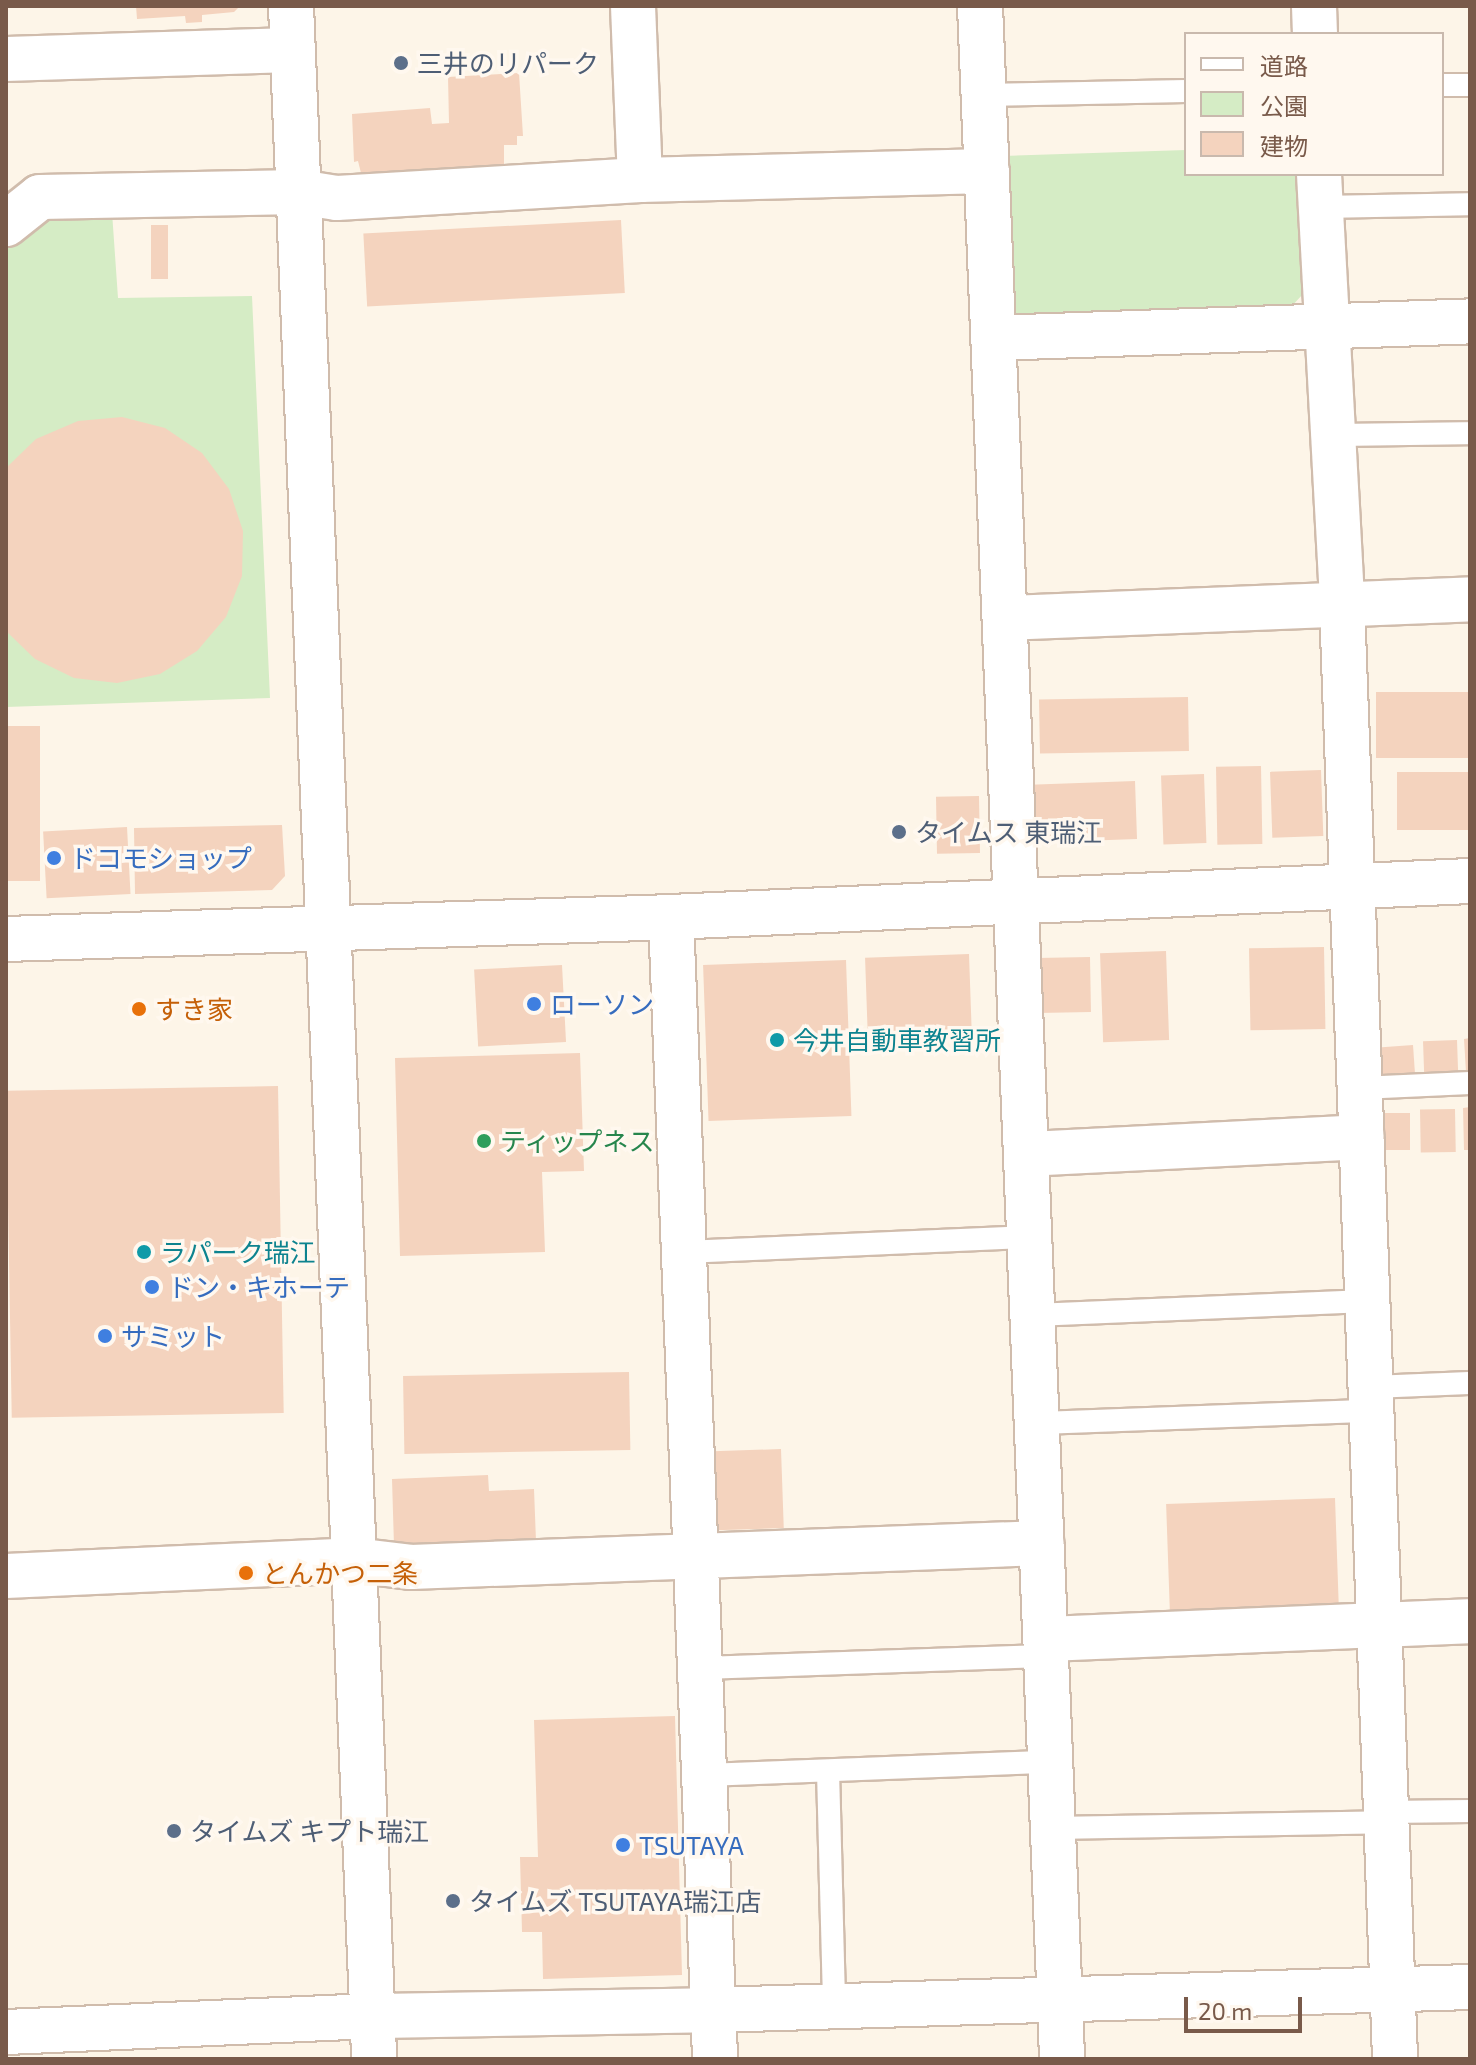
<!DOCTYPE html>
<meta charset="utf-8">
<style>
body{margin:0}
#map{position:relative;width:1476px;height:2065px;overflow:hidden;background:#fdf5e8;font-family:"Exo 2","Noto Sans JP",sans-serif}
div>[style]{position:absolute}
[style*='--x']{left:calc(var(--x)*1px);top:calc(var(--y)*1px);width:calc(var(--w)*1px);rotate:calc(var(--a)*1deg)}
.green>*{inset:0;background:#d5ecc5}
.building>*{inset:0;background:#f4d3be;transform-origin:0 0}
.roads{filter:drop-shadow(2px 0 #d0bcac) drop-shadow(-2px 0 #d0bcac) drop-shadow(0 2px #d0bcac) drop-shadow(0 -2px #d0bcac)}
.lane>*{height:22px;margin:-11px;padding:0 11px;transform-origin:11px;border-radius:11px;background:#fff}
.street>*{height:44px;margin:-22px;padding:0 22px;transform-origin:22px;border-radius:22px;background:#fff}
.secondary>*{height:44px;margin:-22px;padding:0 22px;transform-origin:22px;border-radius:22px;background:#fff}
.dots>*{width:22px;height:22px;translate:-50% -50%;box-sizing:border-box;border:4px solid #fff8ef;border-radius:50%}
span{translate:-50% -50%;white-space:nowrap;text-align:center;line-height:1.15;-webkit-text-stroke:7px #fff8ef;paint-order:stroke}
.service-label{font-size:26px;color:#4e5e75}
.left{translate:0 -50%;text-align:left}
.shop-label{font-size:26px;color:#366cbe}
.food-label{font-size:26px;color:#c56008}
.culture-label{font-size:26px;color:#0d838f}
.leisure-label{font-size:26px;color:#27864d}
.frame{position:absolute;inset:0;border:8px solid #795a4a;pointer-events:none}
.legend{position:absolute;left:1184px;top:32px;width:260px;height:144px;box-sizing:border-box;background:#fff8ef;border:2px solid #c9b9ad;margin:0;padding:10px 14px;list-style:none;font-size:24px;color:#795a4a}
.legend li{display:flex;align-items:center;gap:16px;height:40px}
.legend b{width:40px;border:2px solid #c9b9ad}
.scale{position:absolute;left:1184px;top:1997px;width:118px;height:36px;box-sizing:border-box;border:4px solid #795a4a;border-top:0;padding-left:10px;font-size:24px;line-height:28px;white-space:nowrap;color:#795a4a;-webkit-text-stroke:6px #fff8ef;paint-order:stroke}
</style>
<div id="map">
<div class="green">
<i style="clip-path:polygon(1186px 150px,1186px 174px,1301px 174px,1303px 294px,1290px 308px,1019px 316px,1008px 309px,1004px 156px)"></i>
<i style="clip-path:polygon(112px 212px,118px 298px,252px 296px,270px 698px,6px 707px,6px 248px,52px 213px)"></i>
</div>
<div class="building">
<i style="clip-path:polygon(136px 6px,240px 6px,234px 12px,202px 15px,202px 22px,186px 23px,185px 16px,137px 19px)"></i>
<i style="clip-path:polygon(519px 73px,523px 136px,517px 136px,517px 145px,504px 145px,504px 166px,420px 170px,420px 175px,385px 177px,384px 173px,361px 173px,358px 161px,354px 162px,352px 114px,430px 108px,432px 124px,449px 123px,448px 77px)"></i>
<i style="left:621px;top:220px;width:73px;height:258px;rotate:87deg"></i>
<i style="left:151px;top:225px;width:17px;height:54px"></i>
<i style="clip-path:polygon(122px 417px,165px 428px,202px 453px,229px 489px,243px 531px,242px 576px,226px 617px,197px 651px,160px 674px,117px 683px,74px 678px,35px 659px,6px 631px,6px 468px,36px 439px,78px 421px)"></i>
<i style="left:1470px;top:692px;width:66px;height:94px;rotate:90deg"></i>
<i style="left:1188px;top:697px;width:54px;height:149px;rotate:89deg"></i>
<i style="left:6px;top:726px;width:34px;height:155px"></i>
<i style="left:1261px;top:766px;width:78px;height:45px;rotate:89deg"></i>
<i style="left:1321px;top:770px;width:66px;height:51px;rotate:88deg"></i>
<i style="left:1470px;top:772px;width:58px;height:73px;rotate:90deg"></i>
<i style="left:1204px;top:774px;width:69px;height:43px;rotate:88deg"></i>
<i style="left:1135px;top:781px;width:58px;height:105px;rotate:88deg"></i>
<i style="left:979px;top:796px;width:57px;height:43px;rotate:89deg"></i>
<i style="clip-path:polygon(282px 825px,285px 876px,272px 890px,135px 894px,134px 828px)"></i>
<i style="left:127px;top:827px;width:67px;height:84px;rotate:87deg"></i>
<i style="left:1324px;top:947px;width:82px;height:75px;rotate:89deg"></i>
<i style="left:1166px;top:951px;width:89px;height:66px;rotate:88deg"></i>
<i style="left:969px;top:954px;width:78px;height:104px;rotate:88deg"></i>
<i style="left:1090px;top:957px;width:55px;height:53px;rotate:89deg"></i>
<i style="left:846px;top:960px;width:156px;height:143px;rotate:88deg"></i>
<i style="left:562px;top:965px;width:77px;height:88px;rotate:87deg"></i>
<i style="clip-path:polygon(1470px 1038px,1470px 1072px,1466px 1072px,1464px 1039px)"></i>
<i style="left:1457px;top:1040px;width:36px;height:34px;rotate:88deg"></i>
<i style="left:1413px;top:1045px;width:30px;height:38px;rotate:86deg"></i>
<i style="clip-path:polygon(580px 1053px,584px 1171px,542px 1172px,545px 1252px,400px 1256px,395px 1058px)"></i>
<i style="left:278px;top:1086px;width:327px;height:272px;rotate:89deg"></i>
<i style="clip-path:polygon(1470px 1107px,1470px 1150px,1464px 1150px,1463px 1108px)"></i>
<i style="left:1455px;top:1109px;width:43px;height:35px;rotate:89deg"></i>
<i style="left:1410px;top:1113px;width:37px;height:35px;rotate:90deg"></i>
<i style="left:629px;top:1372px;width:78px;height:226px;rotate:89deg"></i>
<i style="left:781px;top:1449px;width:79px;height:68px;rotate:88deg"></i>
<i style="clip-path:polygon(488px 1475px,489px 1491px,534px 1489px,536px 1541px,394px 1546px,392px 1479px)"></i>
<i style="left:1335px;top:1498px;width:108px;height:169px;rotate:88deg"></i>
<i style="clip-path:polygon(675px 1716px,682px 1975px,543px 1979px,542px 1932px,522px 1932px,520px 1857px,538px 1857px,534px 1720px)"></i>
</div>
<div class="roads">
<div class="lane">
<i style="--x:1442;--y:85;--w:28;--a:0"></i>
<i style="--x:984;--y:95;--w:202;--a:-1.1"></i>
<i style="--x:1319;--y:207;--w:151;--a:-1.1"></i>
<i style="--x:1331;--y:435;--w:139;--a:-0.8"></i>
<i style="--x:1360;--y:1088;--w:110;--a:-2.6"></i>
<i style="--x:684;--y:1252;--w:347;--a:-2.5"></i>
<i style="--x:1033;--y:1315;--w:335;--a:-2.4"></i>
<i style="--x:1371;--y:1387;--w:99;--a:-2.3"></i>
<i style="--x:1038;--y:1423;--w:334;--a:-2.1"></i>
<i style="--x:700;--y:1668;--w:346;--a:-2"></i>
<i style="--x:828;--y:1771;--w:234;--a:88.5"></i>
<i style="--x:704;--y:1775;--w:346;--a:-2.2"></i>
<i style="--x:1385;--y:1812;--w:85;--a:-0.7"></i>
<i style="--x:1053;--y:1828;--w:332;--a:-1"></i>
</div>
<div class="street">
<i style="--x:633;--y:6;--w:174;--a:87.7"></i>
<i style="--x:980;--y:6;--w:2055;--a:87.71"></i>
<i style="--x:1314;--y:6;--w:28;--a:88"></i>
<i style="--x:6;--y:59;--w:287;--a:-1.8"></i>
<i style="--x:1319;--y:174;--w:432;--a:86.9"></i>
<i style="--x:1342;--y:605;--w:1455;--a:87.91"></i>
<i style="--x:6;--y:224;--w:43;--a:-38.5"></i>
<i style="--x:40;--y:197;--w:259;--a:-1.1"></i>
<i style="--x:299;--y:192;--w:38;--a:9"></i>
<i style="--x:337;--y:198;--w:304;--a:-3.4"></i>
<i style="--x:640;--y:180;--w:347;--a:-1.5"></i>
<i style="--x:994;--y:338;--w:476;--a:-2"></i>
<i style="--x:1007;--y:618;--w:463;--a:-2.3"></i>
<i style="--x:671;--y:917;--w:1143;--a:87.79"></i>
<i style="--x:1027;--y:1154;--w:335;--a:-2.9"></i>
<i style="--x:6;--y:1576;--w:348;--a:-2.6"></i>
<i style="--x:354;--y:1560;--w:57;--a:7"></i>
<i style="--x:411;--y:1567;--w:631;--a:-2.18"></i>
<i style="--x:1046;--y:1639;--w:424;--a:-2.4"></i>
<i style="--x:6;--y:2032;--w:367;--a:-2.5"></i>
</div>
<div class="secondary">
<i style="--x:291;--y:6;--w:2055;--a:87.68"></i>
<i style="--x:6;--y:939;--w:665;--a:-1.89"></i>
<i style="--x:671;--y:917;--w:800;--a:-2.58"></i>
<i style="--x:373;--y:2016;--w:340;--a:-1"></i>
<i style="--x:713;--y:2010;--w:757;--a:-1.74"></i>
</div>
</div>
<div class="dots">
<i style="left:401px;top:63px;background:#5c6f8a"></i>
<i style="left:899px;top:832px;background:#5c6f8a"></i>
<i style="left:54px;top:858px;background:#3f7fe0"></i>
<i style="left:534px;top:1004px;background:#3f7fe0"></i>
<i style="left:139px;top:1009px;background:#e8710a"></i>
<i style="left:777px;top:1040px;background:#0f9aa8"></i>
<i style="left:484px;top:1141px;background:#2e9e5b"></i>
<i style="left:144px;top:1252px;background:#0f9aa8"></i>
<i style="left:152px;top:1287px;background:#3f7fe0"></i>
<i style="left:105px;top:1336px;background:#3f7fe0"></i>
<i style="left:246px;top:1573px;background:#e8710a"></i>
<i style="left:174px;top:1831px;background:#5c6f8a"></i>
<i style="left:623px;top:1845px;background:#3f7fe0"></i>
<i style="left:453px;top:1901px;background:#5c6f8a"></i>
</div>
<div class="service-label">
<span class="left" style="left:417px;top:63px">三井のリパーク</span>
<span class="left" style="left:915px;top:832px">タイムス 東瑞江</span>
<span class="left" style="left:190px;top:1831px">タイムズ キプト瑞江</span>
<span class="left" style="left:469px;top:1901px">タイムズ TSUTAYA瑞江店</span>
</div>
<div class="shop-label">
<span class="left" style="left:70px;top:858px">ドコモショップ</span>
<span class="left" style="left:550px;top:1004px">ローソン</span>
<span class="left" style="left:168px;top:1287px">ドン・キホーテ</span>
<span class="left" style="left:121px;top:1336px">サミット</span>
<span class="left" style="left:639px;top:1845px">TSUTAYA</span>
</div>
<div class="food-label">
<span class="left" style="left:155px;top:1009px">すき家</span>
<span class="left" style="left:262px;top:1573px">とんかつ二条</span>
</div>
<div class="culture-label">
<span class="left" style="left:793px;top:1040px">今井自動車教習所</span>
<span class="left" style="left:160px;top:1252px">ラパーク瑞江</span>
</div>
<div class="leisure-label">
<span class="left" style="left:500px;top:1141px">ティップネス</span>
</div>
<div class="frame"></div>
<ul class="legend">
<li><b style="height:10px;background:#fff"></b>道路</li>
<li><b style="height:22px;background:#d5ecc5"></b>公園</li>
<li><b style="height:22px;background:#f4d3be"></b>建物</li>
</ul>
<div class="scale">20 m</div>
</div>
